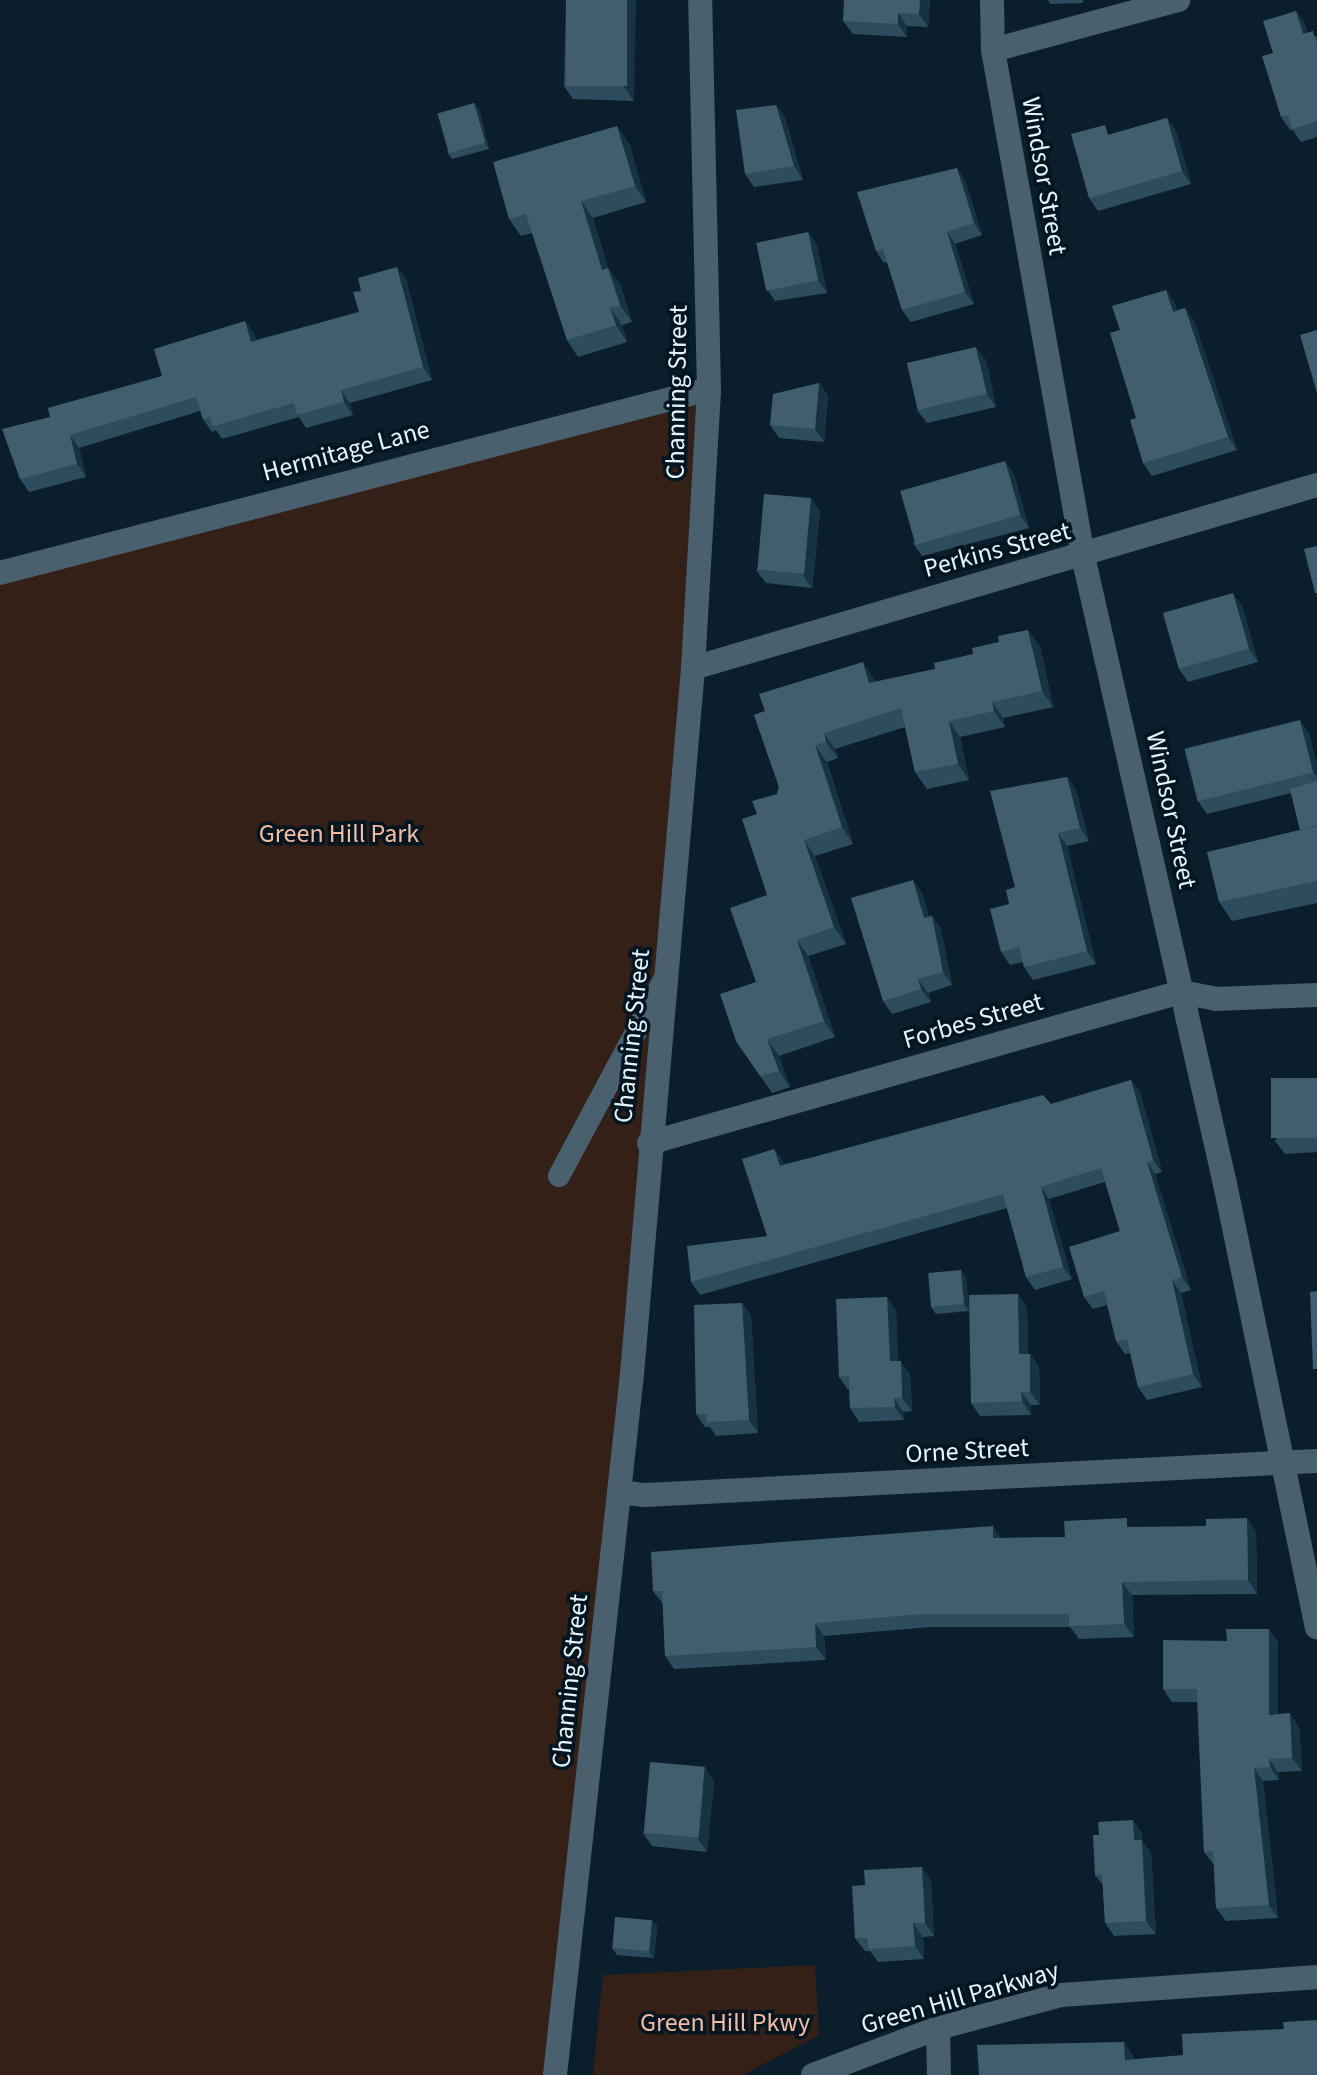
<!DOCTYPE html>
<style>
body{margin:0}
#map{position:relative;width:1317px;height:2075px;overflow:hidden;background:#0a1f2b;font-family:"Source Sans 3",sans-serif}
div>[style]{position:absolute}
[style*='--x']{left:calc(var(--x)*1px);top:calc(var(--y)*1px);width:calc(var(--w)*1px);rotate:calc(var(--a)*1deg)}
.green>*{inset:0;background:#352017}
.lane>*{height:22px;margin:-11px;padding:0 11px;transform-origin:11px;border-radius:11px;background:#49606e}
.street>*{height:24px;margin:-12px;padding:0 12px;transform-origin:12px;border-radius:12px;background:#49606e}
.wall>*{inset:0;background:#2d4c5e}
.shaded-wall>*{inset:0;background:#173242}
.building>*{inset:0;background:#415e6f;transform-origin:0 0}
span{translate:-50% -50%;white-space:nowrap;text-align:center;line-height:1.15;-webkit-text-stroke:7px #021621;paint-order:stroke}
.street-label{font-size:26px;color:#e7f4fc}
.park-label{font-size:26px;color:#f7ba9f}
</style>
<div id="map">
<div class="green">
<i style="clip-path:polygon(709px 389px,693px 668px,555px 2075px,0 2075px,0 573px)"></i>
<i style="clip-path:polygon(815px 1965px,819px 2035px,743px 2075px,593px 2075px,603px 1975px)"></i>
</div>
<div class="lane">
<i style="--x:559;--y:1176;--w:227;--a:-61.9"></i>
</div>
<div class="street">
<i style="--x:992;--y:0;--w:50;--a:88.9"></i>
<i style="--x:993;--y:50;--w:514;--a:79.91"></i>
<i style="--x:1083;--y:556;--w:644;--a:77.26"></i>
<i style="--x:1225;--y:1184;--w:453;--a:78.3"></i>
<i style="--x:993;--y:50;--w:192;--a:-15.1"></i>
<i style="--x:0;--y:573;--w:732;--a:-14.55"></i>
<i style="--x:693;--y:668;--w:650;--a:-16.34"></i>
<i style="--x:649;--y:1143;--w:553;--a:-15.85"></i>
<i style="--x:1181;--y:992;--w:36;--a:11"></i>
<i style="--x:1216;--y:999;--w:101;--a:-2.3"></i>
<i style="--x:619;--y:1492;--w:26;--a:7"></i>
<i style="--x:645;--y:1495;--w:673;--a:-2.9"></i>
<i style="--x:938;--y:2028;--w:47;--a:88.8"></i>
<i style="--x:555;--y:2075;--w:705;--a:-83.73"></i>
<i style="--x:632;--y:1374;--w:709;--a:-85.06"></i>
<i style="--x:693;--y:668;--w:279;--a:-86.7"></i>
<i style="--x:709;--y:389;--w:389;--a:-91.3"></i>
<i style="--x:813;--y:2075;--w:134;--a:-20.6"></i>
<i style="--x:938;--y:2028;--w:127;--a:-15"></i>
<i style="--x:1061;--y:1995;--w:257;--a:-4"></i>
</div>
<div class="wall">
<i style="clip-path:polygon(566px 0,634px 101px,573px 99px,564px 86px)"></i>
<i style="clip-path:polygon(930px 0,928px 27px,907px 26px,907px 37px,853px 34px,843px 21px)"></i>
<i style="clip-path:polygon(1048px 0,1083px 0,1083px 3px,1050px 4px)"></i>
<i style="clip-path:polygon(1296px 11px,1305px 24px,1307px 33px,1317px 37px,1317px 137px,1301px 142px,1293px 130px,1290px 130px,1281px 117px,1273px 53px)"></i>
<i style="clip-path:polygon(474px 103px,479px 109px,489px 149px,452px 159px,447px 152px)"></i>
<i style="clip-path:polygon(776px 105px,785px 118px,803px 180px,754px 187px,745px 174px)"></i>
<i style="clip-path:polygon(1167px 118px,1176px 131px,1191px 184px,1098px 211px,1089px 198px,1112px 134px)"></i>
<i style="clip-path:polygon(629px 143px,646px 202px,593px 218px,608px 268px,620px 284px,632px 322px,622px 325px,627px 342px,578px 357px,567px 340px,532px 233px,521px 236px,509px 219px)"></i>
<i style="clip-path:polygon(965px 180px,982px 235px,955px 244px,974px 304px,911px 322px,902px 310px,887px 262px,884px 263px,876px 251px)"></i>
<i style="clip-path:polygon(808px 232px,817px 245px,827px 293px,775px 301px,766px 288px)"></i>
<i style="clip-path:polygon(406px 279px,432px 380px,350px 403px,353px 415px,306px 428px,299px 417px,222px 439px,216px 430px,212px 432px,203px 419px,200px 411px,79px 448px,86px 477px,29px 492px,20px 479px,50px 417px,162px 376px,245px 321px,254px 334px,256px 340px,359px 312px)"></i>
<i style="clip-path:polygon(1166px 290px,1175px 303px,1177px 310px,1185px 308px,1194px 321px,1237px 450px,1152px 476px,1143px 463px,1136px 418px,1120px 330px)"></i>
<i style="clip-path:polygon(986px 360px,996px 407px,927px 423px,917px 410px)"></i>
<i style="clip-path:polygon(819px 383px,828px 396px,824px 442px,779px 438px,770px 425px)"></i>
<i style="clip-path:polygon(1005px 461px,1014px 475px,1029px 528px,922px 556px,913px 543px)"></i>
<i style="clip-path:polygon(811px 498px,820px 512px,812px 588px,766px 583px,756px 570px)"></i>
<i style="clip-path:polygon(1242px 606px,1258px 662px,1188px 682px,1179px 669px)"></i>
<i style="clip-path:polygon(1040px 646px,1053px 707px,1003px 718px,1005px 727px,960px 737px,969px 780px,927px 789px,915px 772px,905px 727px,835px 749px,838px 758px,827px 762px,853px 844px,815px 856px,846px 944px,808px 956px,835px 1037px,779px 1056px,790px 1087px,772px 1093px,736px 1041px,756px 982px,767px 895px,757px 814px,777px 794px,779px 787px,754px 715px,874px 679px,875px 682px)"></i>
<i style="clip-path:polygon(1309px 733px,1317px 766px,1317px 903px,1232px 921px,1219px 902px,1300px 830px,1291px 793px,1207px 814px,1198px 801px)"></i>
<i style="clip-path:polygon(1067px 777px,1076px 790px,1089px 841px,1067px 846px,1096px 964px,1033px 980px,1024px 967px,1023px 962px,1010px 965px,1001px 952px,1009px 904px,1015px 887px)"></i>
<i style="clip-path:polygon(913px 880px,922px 893px,929px 917px,932px 916px,941px 929px,952px 985px,928px 993px,931px 1002px,892px 1014px,883px 1001px)"></i>
<i style="clip-path:polygon(1317px 1078px,1317px 1152px,1285px 1154px,1275px 1141px)"></i>
<i style="clip-path:polygon(1131px 1080px,1140px 1092px,1162px 1172px,1155px 1174px,1191px 1290px,1181px 1293px,1202px 1387px,1147px 1400px,1138px 1387px,1130px 1353px,1125px 1354px,1116px 1341px,1107px 1305px,1093px 1309px,1084px 1297px,1120px 1231px,1105px 1182px,1049px 1199px,1072px 1279px,1035px 1290px,1026px 1277px,1007px 1208px,700px 1295px,691px 1282px,767px 1236px,774px 1149px,784px 1164px,1051px 1104px)"></i>
<i style="clip-path:polygon(966px 1277px,969px 1311px,936px 1314px,931px 1307px)"></i>
<i style="clip-path:polygon(887px 1297px,896px 1311px,898px 1361px,910px 1374px,912px 1411px,903px 1412px,904px 1420px,859px 1422px,850px 1408px,849px 1390px,848px 1390px,839px 1377px)"></i>
<i style="clip-path:polygon(742px 1303px,751px 1316px,758px 1433px,716px 1436px,710px 1427px,705px 1427px,696px 1414px)"></i>
<i style="clip-path:polygon(1027px 1307px,1028px 1354px,1030px 1354px,1039px 1367px,1040px 1405px,1031px 1405px,1031px 1415px,980px 1416px,971px 1403px)"></i>
<i style="clip-path:polygon(1133px 1527px,1256px 1531px,1257px 1594px,1132px 1595px,1134px 1637px,1079px 1639px,1070px 1627px,931px 1627px,824px 1636px,826px 1660px,674px 1669px,665px 1656px,663px 1604px,653px 1591px,1001px 1538px,1065px 1537px)"></i>
<i style="clip-path:polygon(1269px 1629px,1278px 1642px,1278px 1714px,1299px 1727px,1302px 1771px,1278px 1772px,1279px 1780px,1263px 1781px,1278px 1918px,1226px 1921px,1216px 1908px,1214px 1865px,1204px 1852px,1197px 1702px,1172px 1702px,1163px 1689px,1227px 1641px)"></i>
<i style="clip-path:polygon(714px 1781px,707px 1852px,652px 1846px,643px 1833px)"></i>
<i style="clip-path:polygon(1133px 1820px,1142px 1833px,1142px 1841px,1151px 1853px,1156px 1934px,1114px 1936px,1105px 1923px,1103px 1885px,1095px 1875px)"></i>
<i style="clip-path:polygon(931px 1880px,934px 1936px,923px 1937px,924px 1959px,878px 1962px,870px 1951px,865px 1951px,855px 1938px)"></i>
<i style="clip-path:polygon(652px 1920px,657px 1926px,654px 1958px,617px 1955px,612px 1948px)"></i>
</div>
<div class="shaded-wall">
<i style="clip-path:polygon(627px 0,636px 0,634px 101px,625px 88px)"></i>
<i style="clip-path:polygon(920px 0,930px 0,928px 27px,919px 14px)"></i>
<i style="clip-path:polygon(1296px 11px,1305px 24px,1312px 47px,1303px 34px)"></i>
<i style="clip-path:polygon(898px 13px,907px 26px,907px 37px,898px 24px)"></i>
<i style="clip-path:polygon(474px 103px,479px 109px,489px 149px,485px 142px)"></i>
<i style="clip-path:polygon(776px 105px,785px 118px,803px 180px,794px 166px)"></i>
<i style="clip-path:polygon(1167px 118px,1176px 131px,1191px 184px,1182px 171px)"></i>
<i style="clip-path:polygon(617px 126px,629px 143px,646px 202px,635px 186px)"></i>
<i style="clip-path:polygon(957px 168px,965px 180px,982px 235px,974px 223px)"></i>
<i style="clip-path:polygon(581px 201px,593px 218px,614px 286px,602px 270px)"></i>
<i style="clip-path:polygon(808px 232px,817px 245px,827px 293px,818px 280px)"></i>
<i style="clip-path:polygon(947px 232px,955px 244px,974px 304px,965px 292px)"></i>
<i style="clip-path:polygon(397px 267px,406px 279px,432px 380px,423px 367px)"></i>
<i style="clip-path:polygon(608px 268px,620px 284px,632px 322px,620px 305px)"></i>
<i style="clip-path:polygon(1166px 290px,1175px 303px,1182px 325px,1173px 312px)"></i>
<i style="clip-path:polygon(610px 308px,622px 325px,627px 342px,616px 325px)"></i>
<i style="clip-path:polygon(1185px 308px,1194px 321px,1237px 450px,1228px 437px)"></i>
<i style="clip-path:polygon(245px 321px,254px 334px,260px 354px,251px 342px)"></i>
<i style="clip-path:polygon(976px 347px,986px 360px,996px 407px,987px 394px)"></i>
<i style="clip-path:polygon(819px 383px,828px 396px,824px 442px,815px 429px)"></i>
<i style="clip-path:polygon(341px 390px,350px 403px,353px 415px,344px 402px)"></i>
<i style="clip-path:polygon(70px 435px,79px 448px,86px 477px,77px 464px)"></i>
<i style="clip-path:polygon(1005px 461px,1014px 475px,1029px 528px,1020px 515px)"></i>
<i style="clip-path:polygon(811px 498px,820px 512px,812px 588px,803px 575px)"></i>
<i style="clip-path:polygon(1233px 593px,1242px 606px,1258px 662px,1249px 649px)"></i>
<i style="clip-path:polygon(1028px 630px,1040px 646px,1053px 707px,1042px 691px)"></i>
<i style="clip-path:polygon(863px 662px,874px 679px,880px 699px,869px 683px)"></i>
<i style="clip-path:polygon(992px 702px,1003px 718px,1005px 727px,994px 711px)"></i>
<i style="clip-path:polygon(1300px 720px,1309px 733px,1317px 765px,1317px 778px,1313px 772px)"></i>
<i style="clip-path:polygon(949px 721px,960px 737px,969px 780px,958px 764px)"></i>
<i style="clip-path:polygon(824px 733px,835px 749px,838px 758px,826px 742px)"></i>
<i style="clip-path:polygon(815px 745px,827px 762px,853px 844px,842px 827px)"></i>
<i style="clip-path:polygon(1067px 777px,1076px 790px,1089px 841px,1080px 828px)"></i>
<i style="clip-path:polygon(1058px 833px,1067px 846px,1096px 964px,1087px 951px)"></i>
<i style="clip-path:polygon(804px 840px,815px 856px,846px 944px,834px 927px)"></i>
<i style="clip-path:polygon(913px 880px,922px 893px,933px 931px,924px 918px)"></i>
<i style="clip-path:polygon(932px 916px,941px 929px,952px 985px,943px 972px)"></i>
<i style="clip-path:polygon(797px 940px,808px 956px,835px 1037px,824px 1021px)"></i>
<i style="clip-path:polygon(918px 979px,928px 993px,931px 1002px,921px 989px)"></i>
<i style="clip-path:polygon(767px 1039px,779px 1056px,790px 1087px,779px 1071px)"></i>
<i style="clip-path:polygon(1131px 1080px,1140px 1092px,1162px 1172px,1153px 1160px)"></i>
<i style="clip-path:polygon(774px 1149px,783px 1161px,789px 1178px,780px 1166px)"></i>
<i style="clip-path:polygon(1147px 1162px,1155px 1174px,1191px 1290px,1182px 1277px)"></i>
<i style="clip-path:polygon(1041px 1187px,1049px 1199px,1072px 1279px,1063px 1267px)"></i>
<i style="clip-path:polygon(961px 1270px,966px 1277px,969px 1311px,964px 1304px)"></i>
<i style="clip-path:polygon(1172px 1280px,1181px 1293px,1202px 1387px,1193px 1374px)"></i>
<i style="clip-path:polygon(1018px 1294px,1027px 1307px,1028px 1367px,1019px 1354px)"></i>
<i style="clip-path:polygon(887px 1297px,896px 1311px,899px 1374px,890px 1361px)"></i>
<i style="clip-path:polygon(742px 1303px,751px 1316px,758px 1433px,749px 1420px)"></i>
<i style="clip-path:polygon(1030px 1354px,1039px 1367px,1040px 1405px,1030px 1392px)"></i>
<i style="clip-path:polygon(901px 1361px,910px 1374px,912px 1411px,902px 1398px)"></i>
<i style="clip-path:polygon(1021px 1392px,1031px 1405px,1031px 1415px,1022px 1401px)"></i>
<i style="clip-path:polygon(894px 1398px,903px 1412px,904px 1420px,895px 1407px)"></i>
<i style="clip-path:polygon(1247px 1518px,1256px 1531px,1257px 1594px,1248px 1580px)"></i>
<i style="clip-path:polygon(993px 1526px,1002px 1539px,993px 1538px)"></i>
<i style="clip-path:polygon(1122px 1582px,1132px 1595px,1134px 1637px,1124px 1624px)"></i>
<i style="clip-path:polygon(815px 1623px,824px 1636px,826px 1660px,816px 1647px)"></i>
<i style="clip-path:polygon(1269px 1629px,1278px 1642px,1278px 1728px,1269px 1715px)"></i>
<i style="clip-path:polygon(1290px 1713px,1299px 1727px,1302px 1771px,1292px 1758px)"></i>
<i style="clip-path:polygon(1269px 1759px,1278px 1772px,1279px 1780px,1270px 1767px)"></i>
<i style="clip-path:polygon(705px 1767px,714px 1781px,707px 1852px,698px 1839px)"></i>
<i style="clip-path:polygon(1254px 1768px,1263px 1781px,1278px 1918px,1269px 1905px)"></i>
<i style="clip-path:polygon(1133px 1820px,1142px 1833px,1142px 1841px,1151px 1853px,1156px 1934px,1146px 1921px,1134px 1840px)"></i>
<i style="clip-path:polygon(922px 1867px,931px 1880px,934px 1936px,925px 1923px)"></i>
<i style="clip-path:polygon(652px 1920px,657px 1926px,654px 1958px,649px 1952px)"></i>
<i style="clip-path:polygon(913px 1923px,923px 1937px,924px 1959px,915px 1946px)"></i>
<i style="clip-path:polygon(1124px 2042px,1134px 2057px,1136px 2075px,1125px 2060px)"></i>
</div>
<div class="building">
<i style="left:566px;top:0;width:61px;height:86px"></i>
<i style="clip-path:polygon(844px 0,920px 0,919px 14px,898px 13px,898px 24px,843px 21px)"></i>
<i style="clip-path:polygon(1296px 11px,1303px 34px,1313px 31px,1317px 45px,1317px 121px,1292px 129px,1288px 115px,1281px 117px,1262px 56px,1273px 53px,1263px 21px)"></i>
<i style="left:474px;top:103px;width:41px;height:38px;rotate:74deg"></i>
<i style="clip-path:polygon(776px 105px,794px 166px,745px 174px,736px 110px)"></i>
<i style="clip-path:polygon(1167px 118px,1182px 171px,1089px 198px,1071px 134px,1105px 125px,1108px 135px)"></i>
<i style="clip-path:polygon(617px 126px,635px 186px,581px 201px,602px 270px,608px 268px,620px 305px,610px 308px,616px 325px,567px 340px,526px 214px,509px 219px,493px 162px)"></i>
<i style="clip-path:polygon(957px 168px,974px 223px,947px 232px,965px 292px,902px 310px,883px 249px,876px 251px,857px 192px)"></i>
<i style="left:808px;top:232px;width:49px;height:53px;rotate:78deg"></i>
<i style="clip-path:polygon(397px 267px,423px 367px,341px 390px,344px 402px,297px 415px,294px 403px,213px 426px,210px 417px,203px 419px,196px 397px,70px 435px,77px 464px,20px 479px,2px 429px,50px 417px,48px 408px,162px 376px,154px 349px,245px 321px,251px 342px,359px 312px,353px 292px,361px 291px,358px 278px)"></i>
<i style="clip-path:polygon(1166px 290px,1173px 312px,1185px 308px,1228px 437px,1143px 463px,1130px 420px,1136px 418px,1110px 333px,1120px 330px,1112px 306px)"></i>
<i style="clip-path:polygon(1317px 330px,1317px 393px,1300px 335px)"></i>
<i style="left:976px;top:347px;width:48px;height:71px;rotate:77deg"></i>
<i style="clip-path:polygon(819px 383px,815px 429px,770px 425px,773px 394px)"></i>
<i style="left:1005px;top:461px;width:56px;height:109px;rotate:74deg"></i>
<i style="left:764px;top:494px;width:47px;height:76px;rotate:5deg"></i>
<i style="clip-path:polygon(1317px 546px,1317px 593px,1315px 593px,1304px 549px)"></i>
<i style="left:1233px;top:593px;width:58px;height:73px;rotate:74deg"></i>
<i style="clip-path:polygon(1028px 630px,1042px 691px,992px 702px,994px 711px,949px 721px,958px 764px,915px 772px,901px 708px,824px 733px,826px 742px,815px 745px,842px 827px,804px 840px,834px 927px,797px 940px,824px 1021px,767px 1039px,779px 1071px,760px 1076px,736px 1041px,720px 994px,756px 982px,730px 908px,767px 895px,742px 819px,757px 814px,752px 801px,777px 794px,779px 787px,754px 715px,765px 711px,759px 694px,863px 662px,869px 683px,935px 669px,934px 663px,973px 654px,972px 648px,999px 642px,998px 636px)"></i>
<i style="left:1300px;top:720px;width:54px;height:119px;rotate:76deg"></i>
<i style="clip-path:polygon(1067px 777px,1080px 828px,1058px 833px,1087px 951px,1024px 967px,1019px 947px,1001px 952px,990px 909px,1009px 904px,1006px 890px,1015px 887px,990px 791px)"></i>
<i style="clip-path:polygon(1317px 781px,1317px 825px,1300px 830px,1290px 789px)"></i>
<i style="clip-path:polygon(1317px 826px,1317px 881px,1219px 902px,1207px 852px)"></i>
<i style="clip-path:polygon(913px 880px,924px 918px,932px 916px,943px 972px,918px 979px,921px 989px,883px 1001px,851px 898px)"></i>
<i style="left:1317px;top:1078px;width:60px;height:46px;rotate:90deg"></i>
<i style="clip-path:polygon(1131px 1080px,1153px 1160px,1147px 1162px,1182px 1277px,1172px 1280px,1193px 1374px,1138px 1387px,1127px 1339px,1116px 1341px,1104px 1291px,1084px 1297px,1069px 1247px,1120px 1231px,1101px 1168px,1041px 1187px,1063px 1267px,1026px 1277px,1003px 1194px,691px 1282px,687px 1246px,767px 1236px,742px 1159px,774px 1149px,780px 1166px,1043px 1095px,1051px 1104px)"></i>
<i style="left:961px;top:1270px;width:34px;height:33px;rotate:85deg"></i>
<i style="clip-path:polygon(1317px 1291px,1317px 1369px,1313px 1369px,1310px 1292px)"></i>
<i style="clip-path:polygon(1018px 1294px,1019px 1354px,1030px 1354px,1030px 1392px,1021px 1392px,1022px 1401px,971px 1403px,969px 1295px)"></i>
<i style="clip-path:polygon(887px 1297px,890px 1361px,901px 1361px,902px 1398px,894px 1398px,895px 1407px,850px 1408px,849px 1376px,839px 1377px,836px 1299px)"></i>
<i style="clip-path:polygon(742px 1303px,749px 1420px,707px 1422px,707px 1414px,696px 1414px,694px 1305px)"></i>
<i style="clip-path:polygon(1127px 1518px,1127px 1527px,1206px 1526px,1206px 1519px,1247px 1518px,1248px 1580px,1122px 1582px,1124px 1624px,1069px 1626px,1069px 1614px,922px 1614px,815px 1623px,816px 1647px,665px 1656px,662px 1591px,653px 1591px,651px 1552px,993px 1526px,993px 1538px,1065px 1537px,1064px 1521px)"></i>
<i style="clip-path:polygon(1226px 1629px,1269px 1629px,1269px 1715px,1290px 1713px,1292px 1758px,1269px 1759px,1270px 1767px,1254px 1768px,1269px 1905px,1216px 1908px,1213px 1851px,1204px 1852px,1197px 1689px,1163px 1689px,1163px 1640px,1227px 1641px)"></i>
<i style="left:650px;top:1762px;width:55px;height:71px;rotate:5deg"></i>
<i style="clip-path:polygon(1133px 1820px,1134px 1840px,1142px 1840px,1146px 1921px,1105px 1923px,1102px 1874px,1095px 1875px,1093px 1835px,1099px 1835px,1098px 1822px)"></i>
<i style="clip-path:polygon(922px 1867px,925px 1923px,913px 1923px,915px 1946px,869px 1949px,867px 1938px,855px 1938px,852px 1886px,865px 1885px,864px 1870px)"></i>
<i style="left:615px;top:1917px;width:37px;height:31px;rotate:5deg"></i>
<i style="clip-path:polygon(1317px 2020px,1317px 2075px,979px 2075px,977px 2045px,1124px 2042px,1125px 2060px,1183px 2055px,1182px 2034px,1284px 2029px,1283px 2022px)"></i>
</div>
<div class="street-label">
<span style="left:1044px;top:176px;rotate:80deg">Windsor Street</span>
<span style="left:677px;top:392px;rotate:-89deg">Channing Street</span>
<span style="left:346px;top:451px;rotate:-15deg">Hermitage Lane</span>
<span style="left:997px;top:550px;rotate:-15deg">Perkins Street</span>
<span style="left:1171px;top:810px;rotate:78deg">Windsor Street</span>
<span style="left:973px;top:1021px;rotate:-16deg">Forbes Street</span>
<span style="left:632px;top:1036px;rotate:-84deg">Channing Street</span>
<span style="left:967px;top:1451px;rotate:-3deg">Orne Street</span>
<span style="left:570px;top:1681px;rotate:-84deg">Channing Street</span>
<span style="left:960px;top:1998px;rotate:-16deg">Green Hill Parkway</span>
</div>
<div class="park-label">
<span style="left:339px;top:834px">Green Hill Park</span>
<span style="left:725px;top:2023px">Green Hill Pkwy</span>
</div>
</div>
